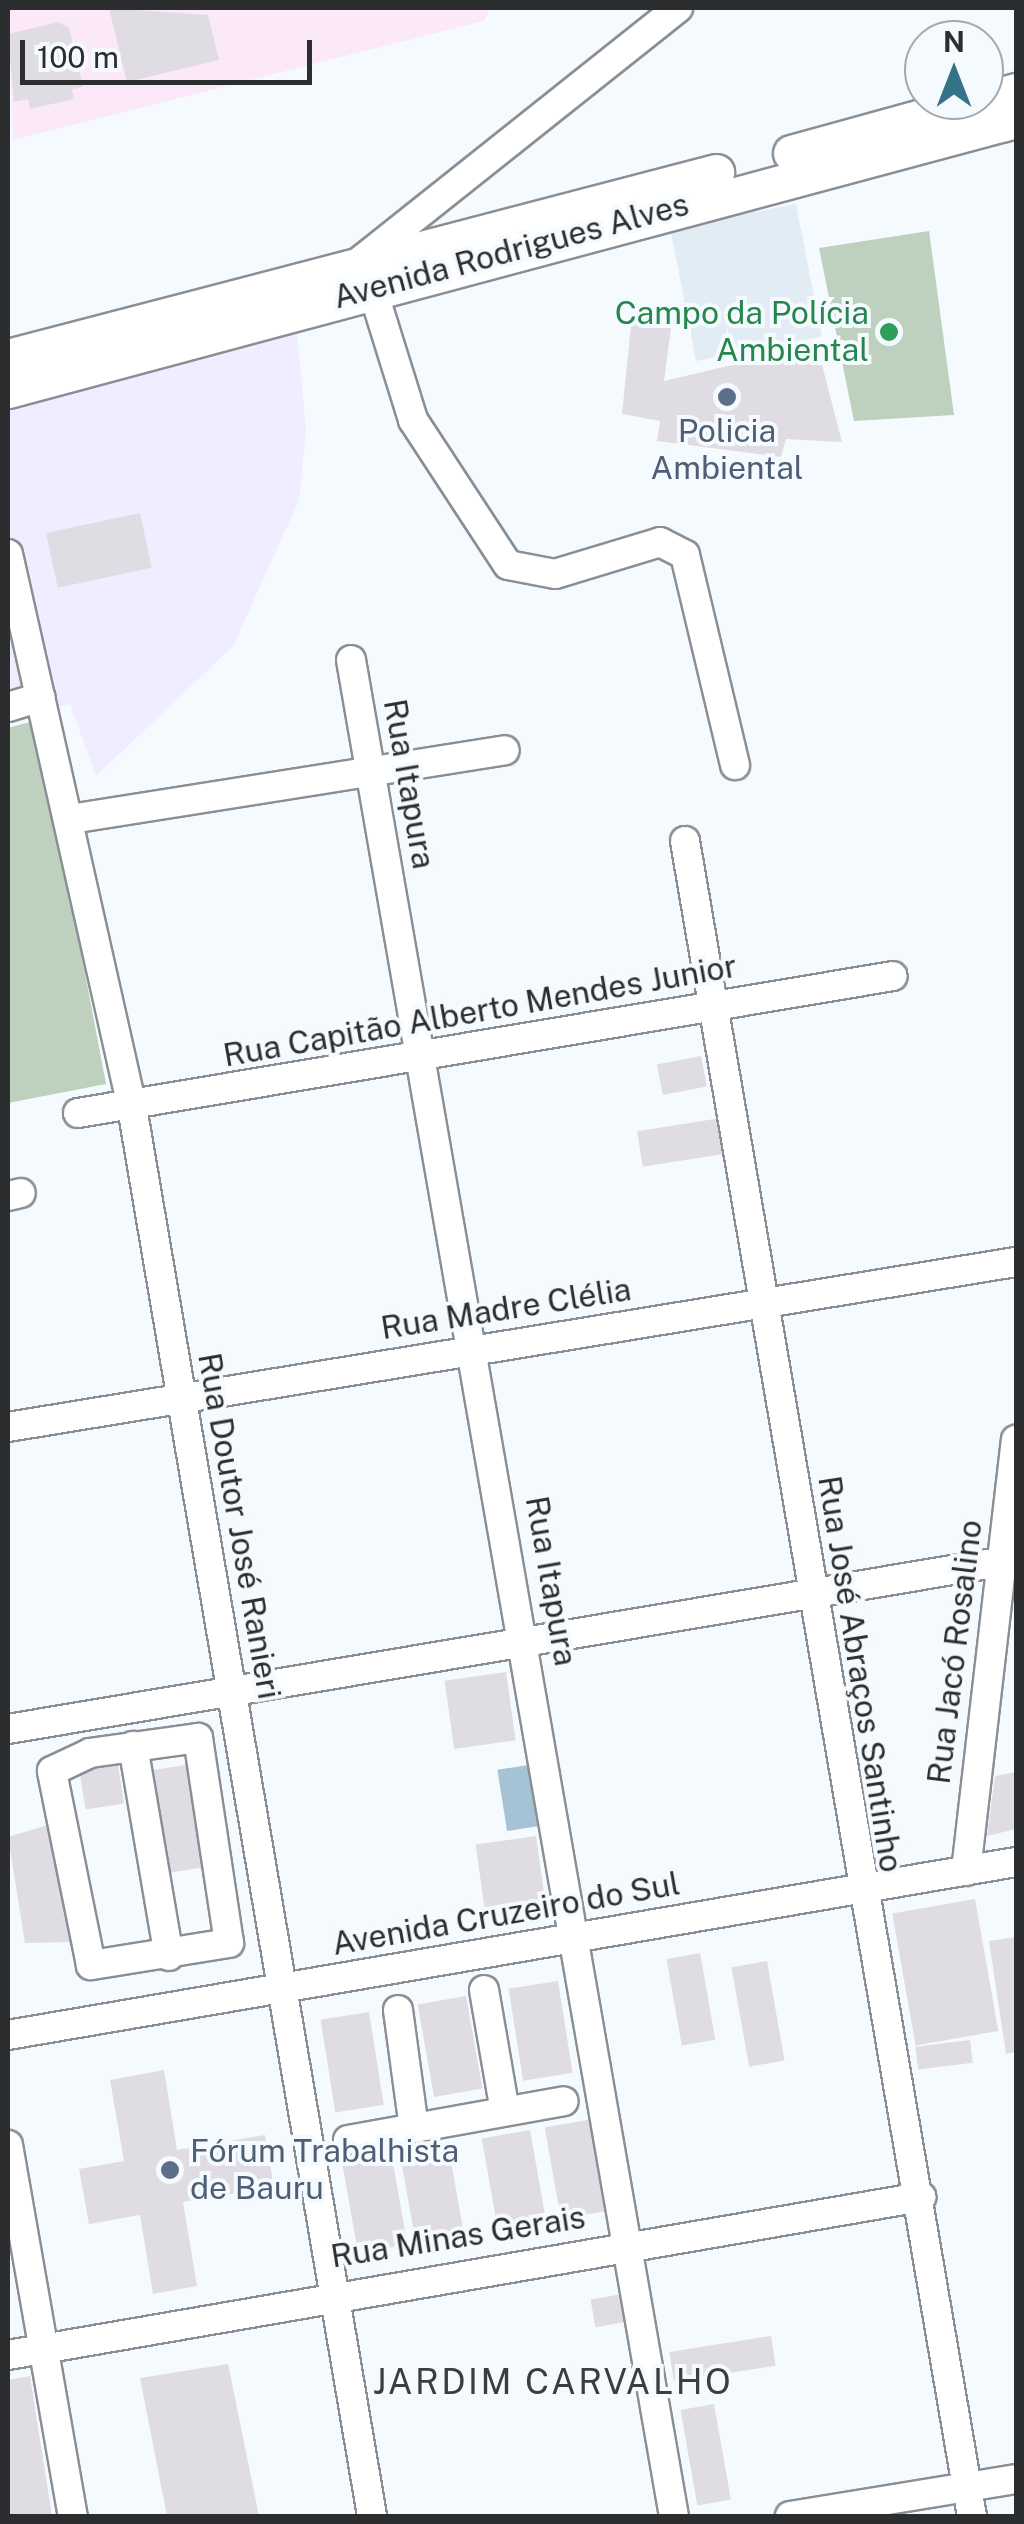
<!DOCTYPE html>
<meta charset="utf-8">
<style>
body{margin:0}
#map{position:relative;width:1024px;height:2524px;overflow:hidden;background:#f5fafe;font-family:"Public Sans",sans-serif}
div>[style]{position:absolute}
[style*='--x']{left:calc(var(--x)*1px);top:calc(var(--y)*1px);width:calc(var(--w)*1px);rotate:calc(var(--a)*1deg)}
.built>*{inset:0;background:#e2ecf5;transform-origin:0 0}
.industrial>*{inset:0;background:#efedff}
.education>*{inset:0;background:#fbe9fa}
.green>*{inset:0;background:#bdd1be}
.water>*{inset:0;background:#a6c3d5;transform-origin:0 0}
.building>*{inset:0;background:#e0dce3;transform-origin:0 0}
.roads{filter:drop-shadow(2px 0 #898f94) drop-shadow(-2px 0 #898f94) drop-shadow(0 2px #898f94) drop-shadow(0 -2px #898f94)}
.minor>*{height:28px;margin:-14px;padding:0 14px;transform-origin:14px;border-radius:14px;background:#fff}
.major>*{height:35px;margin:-17.5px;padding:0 17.5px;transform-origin:17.5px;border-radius:17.5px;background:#fff}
.dots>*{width:28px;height:28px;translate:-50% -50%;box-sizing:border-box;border:5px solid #f5fafe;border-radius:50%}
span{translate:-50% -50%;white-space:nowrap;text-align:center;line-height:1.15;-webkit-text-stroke:8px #f5fafe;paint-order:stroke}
.street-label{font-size:32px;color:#2b2d2f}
.leisure-label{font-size:32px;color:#27864d}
.right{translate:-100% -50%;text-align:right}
.service-label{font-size:32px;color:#4e5e75}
.left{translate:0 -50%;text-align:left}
.neighbourhood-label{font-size:35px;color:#3a3e43;letter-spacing:2.5px}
.frame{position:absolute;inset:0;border:10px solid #2b2d2f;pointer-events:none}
.north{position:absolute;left:904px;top:20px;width:100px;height:100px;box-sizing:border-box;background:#f5fafe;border:2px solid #a4a8ab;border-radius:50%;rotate:0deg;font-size:28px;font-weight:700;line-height:40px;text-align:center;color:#2b2d2f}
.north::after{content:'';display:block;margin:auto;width:35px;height:45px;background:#357389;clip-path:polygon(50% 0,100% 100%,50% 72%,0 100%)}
.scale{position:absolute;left:20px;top:40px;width:292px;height:45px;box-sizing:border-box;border:5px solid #2b2d2f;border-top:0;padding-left:12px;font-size:30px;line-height:35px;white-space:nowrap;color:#2b2d2f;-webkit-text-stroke:8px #f5fafe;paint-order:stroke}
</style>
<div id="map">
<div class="built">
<i style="left:796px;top:204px;width:135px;height:128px;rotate:79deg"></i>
</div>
<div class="industrial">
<i style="clip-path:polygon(297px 333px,306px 430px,299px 500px,233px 646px,96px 776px,70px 704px,8px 717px,8px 411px)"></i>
</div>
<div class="education">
<i style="clip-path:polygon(8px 8px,490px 8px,484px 21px,13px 140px)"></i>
</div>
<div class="green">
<i style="clip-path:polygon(929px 231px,954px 415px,854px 421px,819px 248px)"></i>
<i style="clip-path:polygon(37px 720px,106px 1084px,8px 1103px,8px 728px)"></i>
</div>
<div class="water">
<i style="left:528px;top:1765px;width:62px;height:31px;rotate:81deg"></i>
</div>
<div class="building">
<i style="clip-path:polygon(109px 8px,208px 15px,219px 60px,127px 82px)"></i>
<i style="clip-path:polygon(58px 22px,69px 28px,83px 87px,72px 89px,74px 99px,30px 109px,28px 99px,14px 102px,8px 34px)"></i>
<i style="clip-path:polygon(633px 306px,673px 313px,664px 381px,817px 345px,842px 442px,786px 439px,781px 457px,657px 441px,660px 421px,622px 414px)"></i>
<i style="left:140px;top:513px;width:56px;height:96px;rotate:78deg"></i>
<i style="left:701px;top:1056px;width:31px;height:45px;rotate:79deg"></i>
<i style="left:727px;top:1117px;width:36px;height:91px;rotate:81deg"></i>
<i style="left:506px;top:1672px;width:69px;height:62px;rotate:82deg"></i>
<i style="left:117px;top:1759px;width:45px;height:39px;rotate:81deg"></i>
<i style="left:198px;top:1763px;width:104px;height:47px;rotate:81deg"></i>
<i style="clip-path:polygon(1016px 1772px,1016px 1829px,987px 1836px,995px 1776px)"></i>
<i style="clip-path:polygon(48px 1825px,70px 1942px,25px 1943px,8px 1837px)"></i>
<i style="left:536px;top:1836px;width:69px;height:61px;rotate:82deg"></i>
<i style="left:975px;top:1899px;width:134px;height:84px;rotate:80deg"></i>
<i style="clip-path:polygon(1016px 1937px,1016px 2052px,1006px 2054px,989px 1941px)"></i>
<i style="left:700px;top:1953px;width:88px;height:34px;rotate:80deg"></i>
<i style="left:767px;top:1961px;width:101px;height:36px;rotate:80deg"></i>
<i style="left:558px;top:1981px;width:93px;height:50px;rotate:81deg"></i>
<i style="left:466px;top:1996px;width:94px;height:49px;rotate:80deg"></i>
<i style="left:369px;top:2012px;width:94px;height:49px;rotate:81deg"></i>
<i style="left:970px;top:2040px;width:23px;height:55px;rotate:83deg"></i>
<i style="clip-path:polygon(164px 2070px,177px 2150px,265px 2135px,274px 2187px,183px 2202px,197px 2286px,153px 2294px,140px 2215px,89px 2224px,79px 2169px,124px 2161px,110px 2080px)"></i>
<i style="left:593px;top:2119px;width:93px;height:49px;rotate:80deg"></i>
<i style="left:530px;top:2130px;width:93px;height:49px;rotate:80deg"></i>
<i style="left:448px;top:2144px;width:93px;height:49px;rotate:80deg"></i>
<i style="left:391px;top:2152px;width:94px;height:50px;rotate:80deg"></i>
<i style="left:628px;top:2293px;width:28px;height:38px;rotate:80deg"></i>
<i style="left:771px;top:2336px;width:30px;height:103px;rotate:81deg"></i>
<i style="clip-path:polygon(228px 2364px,259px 2516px,167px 2516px,140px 2378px)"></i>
<i style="clip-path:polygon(30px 2376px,52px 2516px,8px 2516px,8px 2380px)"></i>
<i style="left:714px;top:2404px;width:97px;height:34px;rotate:80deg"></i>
</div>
<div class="roads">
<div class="minor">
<i style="--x:678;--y:8;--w:403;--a:141.5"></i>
<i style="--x:363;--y:259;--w:169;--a:72.7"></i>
<i style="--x:413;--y:420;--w:173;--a:56.8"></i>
<i style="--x:508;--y:565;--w:48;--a:10.8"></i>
<i style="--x:555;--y:574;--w:110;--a:-16.9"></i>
<i style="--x:660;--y:542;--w:28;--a:27"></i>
<i style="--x:685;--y:555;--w:216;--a:76.6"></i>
<i style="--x:8;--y:554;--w:567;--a:77.36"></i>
<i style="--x:132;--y:1107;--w:1429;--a:80.33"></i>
<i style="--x:351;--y:660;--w:1884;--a:80.13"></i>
<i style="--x:8;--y:707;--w:34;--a:-17"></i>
<i style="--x:71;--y:819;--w:439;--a:-9"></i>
<i style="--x:685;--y:841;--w:1699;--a:80.28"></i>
<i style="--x:78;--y:1113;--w:826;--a:-9.54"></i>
<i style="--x:8;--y:1196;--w:13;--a:-13"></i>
<i style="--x:8;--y:1427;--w:1021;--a:-9.3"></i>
<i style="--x:8;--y:1729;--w:1006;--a:-9.56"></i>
<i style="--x:198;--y:1738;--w:207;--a:81.4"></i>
<i style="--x:229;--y:1943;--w:140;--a:170.9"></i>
<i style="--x:91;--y:1965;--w:198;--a:-101.4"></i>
<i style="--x:52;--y:1771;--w:42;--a:-25.3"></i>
<i style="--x:90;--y:1753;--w:109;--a:-7.9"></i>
<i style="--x:133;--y:1746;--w:213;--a:80.3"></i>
<i style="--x:966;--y:1871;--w:434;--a:-83.4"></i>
<i style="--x:484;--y:1990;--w:123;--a:80.2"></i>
<i style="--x:398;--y:2010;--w:119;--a:82.3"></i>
<i style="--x:8;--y:2035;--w:1023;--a:-9.74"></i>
<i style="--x:348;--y:2140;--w:219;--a:-10.2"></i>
<i style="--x:8;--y:2145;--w:377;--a:80.1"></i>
<i style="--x:8;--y:2355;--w:927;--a:-9.82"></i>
<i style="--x:790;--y:2516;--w:229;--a:-9.3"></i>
</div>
<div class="major">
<i style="--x:791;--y:153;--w:233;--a:-15.4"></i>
<i style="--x:8;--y:357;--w:732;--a:-14.64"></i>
<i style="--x:8;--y:390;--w:1044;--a:-15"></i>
</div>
</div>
<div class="dots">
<i style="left:889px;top:332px;background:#2e9e5b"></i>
<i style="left:727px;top:397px;background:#5c6f8a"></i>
<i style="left:170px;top:2170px;background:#5c6f8a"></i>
</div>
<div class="street-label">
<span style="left:511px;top:251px;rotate:-15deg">Avenida Rodrigues Alves</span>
<span style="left:409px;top:784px;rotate:80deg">Rua Itapura</span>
<span style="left:480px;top:1011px;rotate:-10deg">Rua Capitão Alberto Mendes Junior</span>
<span style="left:506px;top:1309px;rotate:-9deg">Rua Madre Clélia</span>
<span style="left:239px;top:1526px;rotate:80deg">Rua Doutor José Ranieri</span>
<span style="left:551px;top:1581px;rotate:80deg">Rua Itapura</span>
<span style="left:955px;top:1652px;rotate:-83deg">Rua Jacó Rosalino</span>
<span style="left:860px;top:1674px;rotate:81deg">Rua José Abraços Santinho</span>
<span style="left:506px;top:1914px;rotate:-10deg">Avenida Cruzeiro do Sul</span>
<span style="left:458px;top:2237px;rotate:-9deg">Rua Minas Gerais</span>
</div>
<div class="leisure-label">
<span class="right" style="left:869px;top:332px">Campo da Polícia<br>Ambiental</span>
</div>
<div class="service-label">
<span style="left:727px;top:450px">Policia<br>Ambiental</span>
<span class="left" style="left:190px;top:2170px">Fórum Trabalhista<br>de Bauru</span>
</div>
<div class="neighbourhood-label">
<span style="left:553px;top:2382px">JARDIM CARVALHO</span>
</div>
<div class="frame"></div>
<div class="north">N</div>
<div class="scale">100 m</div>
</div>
